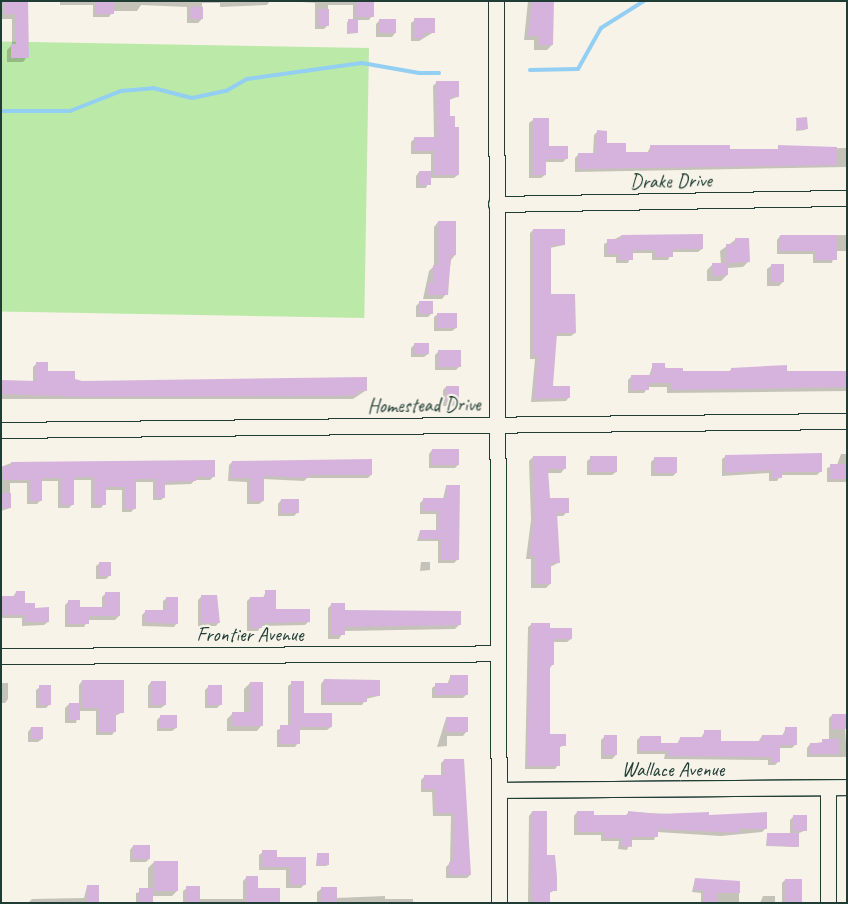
<!DOCTYPE html>
<style>
body{margin:0}
#map{position:relative;width:848px;height:904px;overflow:hidden;background:#f7f3e8;font-family:Caveat,sans-serif}
div>[style]{position:absolute}
[style*='--x']{left:calc(var(--x)*1px);top:calc(var(--y)*1px);width:calc(var(--w)*1px);rotate:calc(var(--a)*1deg)}
.green>*{inset:0;background:#bbe9a7;transform-origin:0 0}
.shadow>*{inset:0;background:#0003}
.stream>*{height:4px;margin:-2px;padding:0 2px;transform-origin:2px;border-radius:2px;background:#93cef3}
.building>*{inset:0;background:#d6b3dd;transform-origin:0 0}
.roads{filter:drop-shadow(1px 0 #1f3d34) drop-shadow(-1px 0 #1f3d34) drop-shadow(0 1px #1f3d34) drop-shadow(0 -1px #1f3d34)}
.minor>*{height:15px;margin:-7.5px;padding:0 7.5px;transform-origin:7.5px;border-radius:7.5px;background:#f7f3e8}
span{translate:-50% -50%;white-space:nowrap;text-align:center;line-height:1.15;-webkit-text-stroke:4.5px #f7f3e8;paint-order:stroke}
.street-label{font-size:20px;color:#1f3d34}
.frame{position:absolute;inset:0;border:2px solid #1f3d34;pointer-events:none}
</style>
<div id="map">
<div class="green">
<i style="left:369px;top:48px;width:270px;height:368px;rotate:91deg"></i>
</div>
<div class="shadow">
<i style="clip-path:polygon(1px 1px,27px 1px,27px 57px,23px 62px,7px 62px,7px 50px,12px 45px,12px 19px,1px 19px)"></i>
<i style="clip-path:polygon(60px 1px,270px 1px,267px 5px,220px 7px,220px 3px,202px 3px,202px 19px,198px 23px,187px 23px,187px 7px,141px 5px,137px 11px,113px 11px,109px 17px,93px 17px,93px 5px,60px 5px)"></i>
<i style="clip-path:polygon(289px 1px,372px 1px,372px 16px,369px 20px,357px 20px,357px 33px,347px 34px,347px 22px,353px 20px,353px 5px,328px 5px,328px 25px,324px 29px,315px 29px,315px 3px)"></i>
<i style="clip-path:polygon(528px 1px,552px 1px,552px 45px,547px 50px,534px 50px,534px 40px,524px 40px)"></i>
<i style="clip-path:polygon(380px 20px,395px 33px,392px 37px,376px 37px,376px 24px)"></i>
<i style="clip-path:polygon(415px 20px,434px 32px,419px 41px,411px 41px,411px 23px)"></i>
<i style="clip-path:polygon(437px 82px,457px 97px,449px 100px,449px 118px,458px 175px,454px 178px,430px 178px,426px 188px,416px 188px,416px 176px,419px 172px,431px 172px,431px 154px,411px 154px,411px 142px,415px 138px,434px 138px,433px 86px)"></i>
<i style="clip-path:polygon(797px 119px,806px 129px,805px 130px,796px 131px)"></i>
<i style="clip-path:polygon(533px 120px,548px 148px,566px 159px,563px 162px,545px 162px,545px 175px,541px 178px,529px 178px,529px 123px)"></i>
<i style="clip-path:polygon(597px 132px,606px 145px,624px 153px,647px 153px,651px 146px,729px 150px,847px 148px,847px 167px,575px 172px,575px 158px,579px 154px,593px 154px,594px 135px)"></i>
<i style="clip-path:polygon(438px 222px,455px 255px,451px 260px,446px 294px,442px 299px,423px 299px,429px 271px,434px 266px,434px 227px)"></i>
<i style="clip-path:polygon(533px 230px,564px 245px,550px 248px,550px 295px,575px 333px,571px 336px,556px 336px,552px 388px,569px 397px,566px 401px,531px 402px,535px 359px,530px 359px,530px 233px)"></i>
<i style="clip-path:polygon(847px 235px,847px 251px,835px 251px,832px 263px,813px 263px,813px 254px,777px 254px,777px 240px,780px 236px)"></i>
<i style="clip-path:polygon(621px 236px,702px 249px,698px 252px,672px 252px,668px 260px,652px 260px,652px 253px,632px 253px,628px 263px,616px 263px,616px 257px,604px 257px,604px 244px)"></i>
<i style="clip-path:polygon(735px 240px,748px 262px,743px 267px,727px 268px,727px 275px,721px 281px,707px 281px,707px 270px,713px 264px,721px 264px,720px 251px)"></i>
<i style="clip-path:polygon(771px 266px,783px 282px,779px 286px,767px 286px,767px 269px)"></i>
<i style="clip-path:polygon(420px 302px,432px 313px,428px 317px,416px 317px,416px 306px)"></i>
<i style="clip-path:polygon(438px 314px,456px 328px,452px 331px,434px 331px,434px 317px)"></i>
<i style="clip-path:polygon(415px 344px,428px 354px,424px 357px,411px 357px,411px 348px)"></i>
<i style="clip-path:polygon(439px 351px,459px 367px,456px 370px,435px 370px,435px 355px)"></i>
<i style="clip-path:polygon(37px 363px,47px 373px,82px 382px,365px 391px,353px 399px,1px 399px,1px 383px,33px 382px,33px 367px)"></i>
<i style="clip-path:polygon(653px 364px,681px 372px,728px 372px,732px 369px,847px 373px,847px 391px,667px 393px,667px 387px,648px 387px,644px 393px,628px 393px,628px 380px,632px 376px,649px 376px)"></i>
<i style="clip-path:polygon(446px 387px,458px 402px,455px 406px,443px 406px,443px 390px)"></i>
<i style="clip-path:polygon(432px 450px,458px 465px,455px 468px,429px 468px,429px 454px)"></i>
<i style="clip-path:polygon(841px 454px,847px 454px,847px 482px,827px 482px,827px 468px,837px 465px)"></i>
<i style="clip-path:polygon(726px 456px,821px 471px,817px 475px,781px 475px,777px 481px,769px 481px,769px 473px,722px 476px,722px 459px)"></i>
<i style="clip-path:polygon(533px 457px,565px 468px,561px 473px,547px 473px,549px 499px,567px 512px,563px 516px,556px 516px,558px 563px,550px 567px,550px 584px,546px 588px,531px 588px,531px 559px,526px 559px,531px 520px,529px 461px)"></i>
<i style="clip-path:polygon(591px 458px,616px 472px,612px 475px,587px 475px,587px 461px)"></i>
<i style="clip-path:polygon(655px 458px,676px 473px,673px 476px,651px 476px,651px 462px)"></i>
<i style="clip-path:polygon(232px 462px,371px 475px,368px 478px,307px 478px,304px 481px,263px 479px,263px 501px,259px 504px,247px 504px,247px 482px,228px 481px,229px 465px)"></i>
<i style="clip-path:polygon(11px 463px,214px 476px,210px 480px,195px 480px,191px 484px,164px 485px,164px 497px,161px 500px,153px 500px,153px 482px,134px 482px,134px 509px,131px 512px,122px 512px,122px 490px,104px 490px,104px 504px,101px 508px,91px 508px,91px 480px,73px 480px,73px 504px,69px 508px,58px 508px,58px 481px,40px 481px,40px 501px,37px 504px,27px 504px,27px 483px,10px 483px,10px 508px,1px 511px,1px 467px)"></i>
<i style="clip-path:polygon(446px 486px,458px 559px,454px 563px,438px 563px,438px 541px,417px 541px,420px 531px,436px 531px,436px 514px,420px 514px,420px 503px,424px 499px,443px 499px)"></i>
<i style="clip-path:polygon(281px 500px,298px 512px,294px 516px,278px 516px,278px 504px)"></i>
<i style="clip-path:polygon(421px 562px,430px 562px,430px 570px,420px 571px)"></i>
<i style="clip-path:polygon(100px 563px,110px 575px,106px 579px,96px 579px,96px 566px)"></i>
<i style="clip-path:polygon(266px 591px,275px 610px,308px 622px,305px 625px,261px 626px,258px 631px,247px 631px,247px 601px,250px 598px,263px 598px)"></i>
<i style="clip-path:polygon(16px 592px,24px 604px,48px 622px,44px 625px,22px 626px,22px 618px,1px 618px,1px 597px,13px 597px)"></i>
<i style="clip-path:polygon(105px 594px,119px 616px,115px 620px,88px 620px,84px 627px,65px 627px,65px 605px,69px 601px,79px 609px,102px 609px,102px 597px)"></i>
<i style="clip-path:polygon(202px 596px,219px 622px,216px 626px,198px 626px,198px 600px)"></i>
<i style="clip-path:polygon(167px 598px,177px 623px,174px 627px,142px 626px,142px 615px,146px 611px,163px 611px,163px 601px)"></i>
<i style="clip-path:polygon(332px 604px,344px 611px,459px 625px,455px 629px,344px 631px,339px 639px,328px 639px,328px 608px)"></i>
<i style="clip-path:polygon(532px 624px,571px 639px,567px 642px,553px 642px,553px 664px,550px 668px,549px 736px,565px 745px,558px 748px,558px 765px,555px 769px,525px 769px,528px 627px)"></i>
<i style="clip-path:polygon(450px 677px,467px 694px,463px 698px,432px 698px,432px 688px,436px 685px,447px 685px)"></i>
<i style="clip-path:polygon(324px 680px,378px 696px,366px 699px,362px 705px,321px 705px,321px 684px)"></i>
<i style="clip-path:polygon(82px 681px,123px 712px,115px 716px,115px 731px,112px 735px,96px 735px,96px 711px,79px 711px,76px 723px,65px 723px,65px 708px,69px 704px,79px 704px,79px 685px)"></i>
<i style="clip-path:polygon(151px 682px,165px 705px,161px 708px,148px 708px,148px 686px)"></i>
<i style="clip-path:polygon(1px 683px,8px 683px,8px 699px,5px 703px,1px 703px)"></i>
<i style="clip-path:polygon(250px 683px,262px 725px,257px 731px,227px 731px,227px 719px,233px 713px,244px 713px,244px 689px)"></i>
<i style="clip-path:polygon(292px 683px,303px 715px,331px 727px,327px 730px,298px 730px,298px 743px,295px 747px,277px 747px,277px 730px,288px 726px,288px 686px)"></i>
<i style="clip-path:polygon(209px 686px,221px 704px,217px 708px,205px 708px,205px 690px)"></i>
<i style="clip-path:polygon(40px 687px,49px 705px,46px 708px,36px 708px,36px 690px)"></i>
<i style="clip-path:polygon(832px 715px,844px 715px,847px 757px,807px 757px,807px 748px,810px 744px,829px 741px,829px 718px)"></i>
<i style="clip-path:polygon(161px 716px,176px 728px,172px 731px,157px 731px,157px 720px)"></i>
<i style="clip-path:polygon(446px 718px,466px 732px,463px 736px,447px 736px,447px 746px,437px 747px)"></i>
<i style="clip-path:polygon(31px 728px,42px 739px,38px 742px,28px 742px,28px 732px)"></i>
<i style="clip-path:polygon(786px 728px,796px 744px,792px 748px,779px 748px,778px 762px,775px 765px,768px 765px,768px 760px,664px 759px,665px 754px,637px 754px,637px 740px,640px 737px,659px 744px,677px 744px,680px 738px,701px 738px,705px 731px,720px 742px,758px 742px,762px 736px,782px 736px)"></i>
<i style="clip-path:polygon(605px 736px,616px 755px,612px 759px,601px 759px,601px 740px)"></i>
<i style="clip-path:polygon(444px 760px,470px 875px,467px 878px,446px 878px,446px 867px,450px 863px,451px 816px,433px 816px,432px 792px,421px 792px,421px 780px,425px 776px,441px 776px,441px 763px)"></i>
<i style="clip-path:polygon(532px 812px,555px 890px,548px 894px,548px 903px,528px 903px,529px 816px)"></i>
<i style="clip-path:polygon(577px 812px,593px 816px,625px 816px,629px 812px,708px 816px,765px 829px,762px 832px,721px 836px,657px 832px,654px 840px,631px 840px,627px 850px,618px 849px,619px 841px,601px 841px,601px 835px,574px 835px,574px 816px)"></i>
<i style="clip-path:polygon(793px 817px,806px 830px,797px 834px,797px 847px,766px 846px,767px 835px,790px 835px,790px 820px)"></i>
<i style="clip-path:polygon(133px 846px,149px 859px,146px 862px,130px 862px,130px 850px)"></i>
<i style="clip-path:polygon(263px 852px,275px 858px,305px 858px,305px 884px,301px 888px,286px 888px,286px 870px,259px 870px,259px 855px)"></i>
<i style="clip-path:polygon(317px 855px,328px 865px,326px 866px,316px 866px)"></i>
<i style="clip-path:polygon(154px 862px,177px 891px,172px 896px,152px 896px,152px 903px,136px 903px,136px 893px,148px 890px,148px 868px)"></i>
<i style="clip-path:polygon(247px 877px,257px 889px,279px 903px,183px 903px,183px 891px,187px 888px,198px 899px,243px 899px,243px 881px)"></i>
<i style="clip-path:polygon(695px 879px,739px 882px,739px 903px,701px 903px,701px 893px,692px 892px)"></i>
<i style="clip-path:polygon(785px 880px,801px 901px,799px 903px,782px 903px,782px 883px)"></i>
<i style="clip-path:polygon(87px 886px,98px 903px,28px 903px,32px 899px,84px 898px)"></i>
<i style="clip-path:polygon(321px 889px,336px 898px,385px 896px,385px 899px,413px 899px,413px 903px,317px 903px,317px 892px)"></i>
<i style="clip-path:polygon(763px 896px,775px 896px,775px 903px,760px 903px)"></i>
</div>
<div class="stream">
<i style="--x:530;--y:70;--w:48;--a:-1.2"></i>
<i style="--x:578;--y:69;--w:47;--a:-60.7"></i>
<i style="--x:601;--y:28;--w:51;--a:-32.1"></i>
<i style="--x:1;--y:111;--w:69;--a:0"></i>
<i style="--x:70;--y:111;--w:55;--a:-21.4"></i>
<i style="--x:121;--y:91;--w:32;--a:-5"></i>
<i style="--x:153;--y:88;--w:40;--a:14.4"></i>
<i style="--x:192;--y:98;--w:35;--a:-12"></i>
<i style="--x:226;--y:91;--w:24;--a:-30"></i>
<i style="--x:247;--y:79;--w:116;--a:-7.9"></i>
<i style="--x:362;--y:63;--w:58;--a:10"></i>
<i style="--x:419;--y:73;--w:20;--a:0"></i>
</div>
<div class="building">
<i style="clip-path:polygon(4px 1px,28px 1px,29px 58px,11px 58px,11px 44px,16px 44px,16px 14px,4px 14px)"></i>
<i style="left:96px;top:1px;width:18px;height:13px"></i>
<i style="left:356px;top:1px;width:18px;height:16px"></i>
<i style="clip-path:polygon(532px 1px,554px 1px,553px 45px,539px 45px,539px 36px,528px 36px)"></i>
<i style="left:190px;top:7px;width:13px;height:12px"></i>
<i style="left:329px;top:9px;width:17px;height:11px;rotate:90deg"></i>
<i style="clip-path:polygon(414px 18px,435px 18px,435px 33px,424px 33px,424px 38px,414px 38px)"></i>
<i style="left:348px;top:19px;width:10px;height:14px"></i>
<i style="left:379px;top:19px;width:17px;height:14px"></i>
<i style="clip-path:polygon(436px 81px,459px 81px,459px 97px,450px 97px,450px 116px,455px 116px,455px 127px,459px 127px,459px 175px,434px 175px,434px 151px,414px 151px,414px 137px,437px 137px)"></i>
<i style="left:807px;top:117px;width:12px;height:11px;rotate:85deg"></i>
<i style="clip-path:polygon(533px 118px,549px 118px,549px 146px,568px 146px,568px 159px,546px 159px,546px 175px,533px 175px)"></i>
<i style="clip-path:polygon(597px 130px,607px 131px,607px 143px,626px 143px,626px 152px,650px 152px,650px 145px,730px 145px,730px 149px,778px 149px,778px 145px,837px 147px,837px 165px,578px 169px,578px 153px,596px 153px)"></i>
<i style="left:419px;top:171px;width:12px;height:14px"></i>
<i style="clip-path:polygon(438px 221px,456px 221px,456px 255px,451px 255px,448px 295px,428px 295px,428px 283px,433px 283px,433px 265px,438px 265px)"></i>
<i style="clip-path:polygon(533px 229px,565px 229px,565px 245px,551px 245px,551px 294px,575px 294px,576px 333px,557px 333px,553px 386px,570px 386px,570px 398px,534px 399px,538px 356px,533px 356px)"></i>
<i style="clip-path:polygon(703px 234px,703px 249px,673px 249px,673px 257px,655px 257px,655px 250px,633px 250px,633px 260px,619px 260px,619px 254px,607px 254px,607px 239px,621px 239px,621px 235px)"></i>
<i style="clip-path:polygon(780px 235px,837px 235px,837px 260px,816px 260px,816px 251px,780px 251px)"></i>
<i style="clip-path:polygon(735px 238px,749px 238px,750px 262px,728px 263px,728px 275px,713px 276px,712px 263px,726px 263px,726px 244px,735px 244px)"></i>
<i style="left:771px;top:264px;width:13px;height:18px"></i>
<i style="left:419px;top:301px;width:14px;height:13px"></i>
<i style="left:437px;top:313px;width:20px;height:15px"></i>
<i style="left:414px;top:343px;width:15px;height:11px"></i>
<i style="left:438px;top:350px;width:23px;height:17px"></i>
<i style="clip-path:polygon(36px 362px,48px 362px,48px 371px,75px 371px,75px 379px,82px 381px,367px 377px,367px 391px,358px 391px,358px 395px,335px 396px,87px 397px,1px 394px,1px 380px,36px 381px)"></i>
<i style="clip-path:polygon(652px 363px,665px 363px,665px 368px,683px 368px,683px 371px,731px 371px,731px 368px,787px 365px,787px 371px,847px 371px,847px 387px,671px 390px,671px 383px,649px 383px,649px 390px,631px 390px,631px 375px,652px 375px)"></i>
<i style="left:446px;top:386px;width:13px;height:17px"></i>
<i style="left:432px;top:449px;width:27px;height:16px"></i>
<i style="clip-path:polygon(822px 453px,822px 472px,782px 472px,782px 478px,772px 478px,772px 470px,725px 473px,725px 455px)"></i>
<i style="clip-path:polygon(533px 456px,566px 456px,566px 469px,548px 469px,550px 498px,569px 498px,569px 513px,557px 513px,560px 563px,551px 563px,551px 584px,535px 584px,535px 556px,530px 556px,534px 515px)"></i>
<i style="left:590px;top:456px;width:27px;height:16px"></i>
<i style="left:654px;top:457px;width:23px;height:16px"></i>
<i style="clip-path:polygon(372px 459px,372px 475px,309px 475px,309px 478px,264px 476px,264px 501px,250px 501px,250px 478px,231px 478px,232px 461px)"></i>
<i style="clip-path:polygon(215px 460px,215px 477px,196px 477px,196px 481px,165px 482px,165px 498px,156px 498px,156px 479px,136px 479px,136px 509px,125px 509px,125px 487px,106px 487px,106px 505px,94px 505px,94px 477px,74px 477px,74px 505px,61px 505px,61px 478px,42px 478px,42px 501px,30px 501px,30px 480px,3px 480px,3px 466px,11px 466px,11px 462px)"></i>
<i style="left:830px;top:464px;width:17px;height:15px"></i>
<i style="clip-path:polygon(446px 485px,460px 485px,459px 560px,441px 560px,441px 539px,420px 539px,420px 530px,438px 530px,438px 511px,423px 511px,423px 498px,446px 498px)"></i>
<i style="left:1px;top:493px;width:10px;height:15px"></i>
<i style="left:281px;top:499px;width:18px;height:14px"></i>
<i style="left:99px;top:562px;width:12px;height:14px"></i>
<i style="clip-path:polygon(265px 590px,276px 590px,276px 609px,310px 609px,310px 622px,262px 623px,262px 628px,250px 628px,250px 597px,265px 597px)"></i>
<i style="clip-path:polygon(16px 591px,25px 591px,25px 603px,35px 603px,35px 608px,49px 607px,49px 622px,25px 622px,25px 615px,1px 615px,1px 596px,16px 596px)"></i>
<i style="clip-path:polygon(105px 592px,120px 592px,120px 616px,89px 616px,89px 624px,68px 624px,68px 600px,80px 600px,80px 607px,105px 607px)"></i>
<i style="clip-path:polygon(201px 595px,217px 595px,220px 623px,201px 623px)"></i>
<i style="clip-path:polygon(166px 597px,178px 597px,178px 624px,145px 622px,145px 610px,166px 610px)"></i>
<i style="clip-path:polygon(331px 603px,345px 603px,345px 610px,461px 611px,461px 625px,345px 627px,345px 635px,331px 635px)"></i>
<i style="clip-path:polygon(531px 623px,550px 623px,550px 628px,572px 628px,572px 639px,554px 639px,554px 665px,550px 665px,550px 734px,566px 734px,566px 746px,560px 746px,560px 766px,527px 766px)"></i>
<i style="clip-path:polygon(450px 675px,468px 675px,468px 695px,435px 695px,435px 683px,450px 683px)"></i>
<i style="clip-path:polygon(324px 679px,380px 680px,380px 696px,367px 696px,367px 702px,324px 702px)"></i>
<i style="clip-path:polygon(82px 680px,124px 680px,124px 713px,116px 713px,116px 732px,99px 732px,99px 708px,82px 708px)"></i>
<i style="left:151px;top:681px;width:15px;height:24px"></i>
<i style="clip-path:polygon(291px 681px,304px 681px,304px 713px,332px 713px,332px 727px,300px 727px,300px 744px,280px 744px,280px 725px,291px 725px)"></i>
<i style="clip-path:polygon(250px 682px,263px 682px,263px 726px,233px 726px,232px 712px,250px 712px)"></i>
<i style="left:39px;top:685px;width:12px;height:20px"></i>
<i style="left:208px;top:685px;width:14px;height:20px"></i>
<i style="left:69px;top:703px;width:11px;height:17px"></i>
<i style="left:832px;top:714px;width:14px;height:15px"></i>
<i style="left:160px;top:715px;width:17px;height:13px"></i>
<i style="left:446px;top:717px;width:22px;height:15px"></i>
<i style="left:31px;top:727px;width:12px;height:12px"></i>
<i style="clip-path:polygon(785px 727px,797px 727px,797px 745px,780px 745px,780px 762px,771px 762px,771px 757px,668px 756px,668px 751px,640px 751px,640px 736px,661px 736px,661px 743px,680px 743px,680px 737px,704px 737px,704px 730px,721px 730px,721px 741px,761px 741px,762px 735px,785px 735px)"></i>
<i style="left:604px;top:735px;width:13px;height:20px"></i>
<i style="clip-path:polygon(822px 739px,839px 739px,839px 754px,810px 754px,810px 743px,822px 743px)"></i>
<i style="clip-path:polygon(444px 759px,464px 759px,471px 875px,449px 875px,449px 862px,453px 862px,454px 813px,436px 813px,435px 789px,424px 789px,424px 775px,444px 775px)"></i>
<i style="clip-path:polygon(532px 811px,547px 811px,547px 855px,555px 855px,557px 877px,557px 891px,550px 891px,550px 903px,532px 903px)"></i>
<i style="clip-path:polygon(577px 811px,594px 811px,594px 815px,628px 815px,628px 811px,658px 814px,709px 812px,709px 815px,767px 812px,767px 829px,739px 829px,739px 833px,658px 829px,658px 837px,632px 837px,632px 847px,621px 846px,622px 838px,604px 838px,604px 832px,577px 832px)"></i>
<i style="left:793px;top:815px;width:14px;height:16px"></i>
<i style="clip-path:polygon(767px 833px,799px 833px,799px 847px,767px 845px)"></i>
<i style="left:133px;top:845px;width:17px;height:14px"></i>
<i style="clip-path:polygon(262px 850px,277px 850px,277px 857px,306px 857px,306px 885px,290px 885px,290px 867px,262px 867px)"></i>
<i style="left:317px;top:853px;width:12px;height:12px"></i>
<i style="left:154px;top:861px;width:24px;height:30px"></i>
<i style="clip-path:polygon(246px 876px,258px 876px,258px 888px,280px 888px,280px 903px,246px 903px)"></i>
<i style="clip-path:polygon(695px 878px,740px 881px,740px 893px,717px 893px,717px 903px,704px 903px,704px 890px,694px 890px)"></i>
<i style="left:785px;top:879px;width:17px;height:23px"></i>
<i style="left:87px;top:885px;width:12px;height:18px"></i>
<i style="left:186px;top:886px;width:14px;height:17px"></i>
<i style="left:321px;top:887px;width:16px;height:16px"></i>
<i style="left:139px;top:888px;width:14px;height:15px"></i>
</div>
<div class="roads">
<div class="minor">
<i style="--x:496;--y:1;--w:902;--a:89.81"></i>
<i style="--x:496;--y:204;--w:351;--a:-1"></i>
<i style="--x:1;--y:430;--w:846;--a:-0.61"></i>
<i style="--x:1;--y:656;--w:497;--a:-0.3"></i>
<i style="--x:499;--y:790;--w:348;--a:-0.5"></i>
<i style="--x:828;--y:903;--w:115;--a:-90"></i>
</div>
</div>
<div class="street-label">
<span style="left:671px;top:181px;rotate:-1deg">Drake Drive</span>
<span style="left:424px;top:405px;rotate:-1deg">Homestead Drive</span>
<span style="left:250px;top:634px">Frontier Avenue</span>
<span style="left:673px;top:769px">Wallace Avenue</span>
</div>
<div class="frame"></div>
</div>
